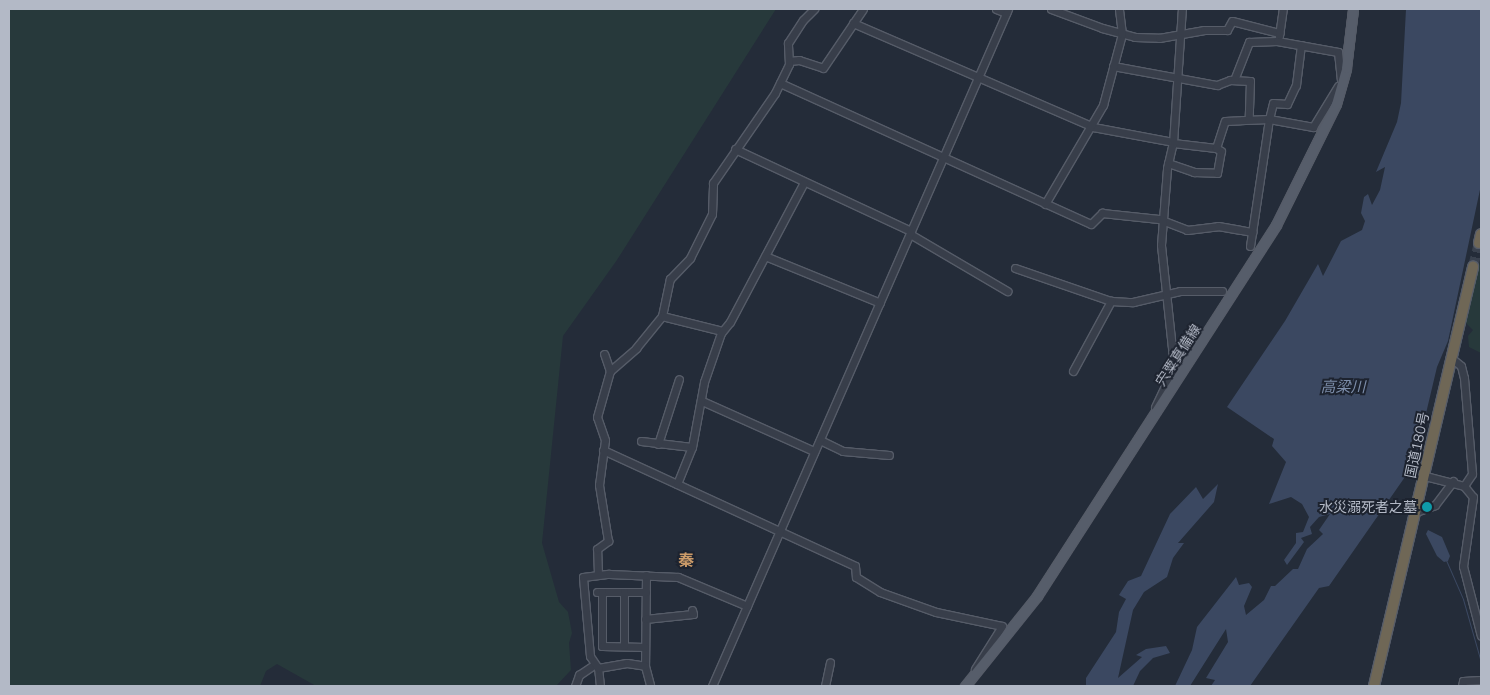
<!DOCTYPE html>
<meta charset="utf-8">
<style>
body{margin:0}
#map{position:relative;width:1490px;height:695px;overflow:hidden;background:#242c39;font-family:Mulish,"Noto Sans JP",sans-serif}
div>[style]{position:absolute}
[style*='--x']{left:calc(var(--x)*1px);top:calc(var(--y)*1px);width:calc(var(--w)*1px);rotate:calc(var(--a)*1deg)}
.green>*{inset:0;background:#27393b}
.water>*{inset:0;background:#3b4861}
.stream>*{height:1px;margin:-0.5px;padding:0 0.5px;transform-origin:0.5px;border-radius:0.5px;background:#3b4861}
.highway-tunnel>*{height:10px;margin-top:-5px;transform-origin:0;background:repeating-linear-gradient(90deg,#39414e 0 10px,transparent 0 15px)}
.roads{filter:drop-shadow(1px 0 #565c68) drop-shadow(-1px 0 #565c68) drop-shadow(0 1px #565c68) drop-shadow(0 -1px #565c68)}
.minor>*{height:7px;margin:-3.5px;padding:0 3.5px;transform-origin:3.5px;border-radius:3.5px;background:#383e4a}
.major>*{height:9px;margin:-4.5px;padding:0 4.5px;transform-origin:4.5px;border-radius:4.5px;background:#565d6a}
.highway>*{height:10px;margin:-5px;padding:0 5px;transform-origin:5px;border-radius:5px;background:#6f6756}
.dots>*{width:14px;height:14px;translate:-50% -50%;box-sizing:border-box;border:2px solid #1d232f;border-radius:50%}
span{translate:-50% -50%;white-space:nowrap;text-align:center;line-height:1.15;-webkit-text-stroke:4px #1d232f;paint-order:stroke}
.street-label{font-size:14px;color:#b3b9c6}
.poi-label{font-size:14px;color:#b3b9c6}
.right{translate:-100% -50%;text-align:right}
.water-label{font-size:15px;color:#7d8eab;font-style:italic}
.quarter-label{font-size:16px;color:#cb9b69;font-weight:700}
.frame{position:absolute;inset:0;border:10px solid #b3b9c6;pointer-events:none}
</style>
<div id="map">
<div class="green">
<i style="clip-path:polygon(9px 9px,776px 9px,617px 260px,563px 336px,542px 543px,559px 602px,568px 612px,572px 633px,569px 643px,571px 670px,557px 685px,316px 686px,277px 664px,266px 671px,260px 686px,9px 686px)"></i>
<i style="clip-path:polygon(1481px 258px,1481px 353px,1469px 347px,1468px 336px,1473px 330px,1464px 321px)"></i>
</div>
<div class="water">
<i style="clip-path:polygon(1406px 9px,1481px 9px,1481px 185px,1448px 341px,1437px 367px,1414px 464px,1329px 586px,1319px 588px,1250px 686px,1211px 686px,1215px 680px,1206px 678px,1228px 642px,1226px 629px,1190px 686px,1175px 686px,1192px 650px,1197px 627px,1236px 577px,1239px 585px,1249px 583px,1252px 587px,1244px 606px,1246px 615px,1264px 600px,1271px 586px,1275px 586px,1293px 569px,1298px 569px,1307px 549px,1323px 534px,1319px 530px,1330px 514px,1319px 517px,1310px 527px,1312px 534px,1301px 538px,1304px 542px,1287px 565px,1284px 560px,1296px 543px,1296px 533px,1303px 532px,1309px 517px,1302px 504px,1291px 497px,1269px 504px,1286px 462px,1272px 446px,1274px 439px,1227px 407px,1285px 321px,1318px 264px,1323px 276px,1341px 241px,1362px 230px,1365px 221px,1361px 213px,1364px 197px,1368px 194px,1372px 205px,1380px 190px,1385px 167px,1376px 172px,1397px 122px,1401px 103px)"></i>
<i style="clip-path:polygon(1218px 484px,1214px 502px,1178px 543px,1184px 543px,1173px 558px,1167px 577px,1144px 592px,1133px 610px,1118px 678px,1142px 657px,1136px 655px,1146px 649px,1166px 646px,1170px 653px,1153px 658px,1140px 671px,1133px 686px,1086px 686px,1086px 678px,1116px 632px,1119px 612px,1126px 599px,1119px 595px,1128px 581px,1141px 576px,1170px 514px,1196px 487px,1203px 499px)"></i>
<i style="clip-path:polygon(1428px 530px,1442px 537px,1450px 556px,1448px 561px,1444px 562px,1437px 556px,1426px 534px)"></i>
</div>
<div class="stream">
<i style="--x:1385;--y:503;--w:17;--a:40"></i>
<i style="--x:1446;--y:560;--w:43;--a:66.4"></i>
<i style="--x:1463;--y:599;--w:66;--a:74.1"></i>
</div>
<div class="highway-tunnel">
<i style="--x:1473;--y:267;--w:25;--a:-76"></i>
</div>
<div class="roads">
<div class="minor">
<i style="--x:996;--y:9;--w:11;--a:22"></i>
<i style="--x:1051;--y:9;--w:54;--a:20.4"></i>
<i style="--x:1102;--y:28;--w:34;--a:15"></i>
<i style="--x:1135;--y:37;--w:24;--a:2"></i>
<i style="--x:1159;--y:38;--w:46;--a:-10.1"></i>
<i style="--x:1204;--y:30;--w:23;--a:0"></i>
<i style="--x:1227;--y:30;--w:10;--a:-61"></i>
<i style="--x:1232;--y:21;--w:49;--a:14.3"></i>
<i style="--x:853;--y:23;--w:262;--a:23.4"></i>
<i style="--x:1093;--y:127;--w:81;--a:10.6"></i>
<i style="--x:1279;--y:36;--w:27;--a:-82"></i>
<i style="--x:789;--y:61;--w:10;--a:-6"></i>
<i style="--x:799;--y:60;--w:25;--a:18"></i>
<i style="--x:823;--y:68;--w:71;--a:-55.9"></i>
<i style="--x:1113;--y:66;--w:106;--a:10.4"></i>
<i style="--x:1217;--y:85;--w:14;--a:-21"></i>
<i style="--x:1230;--y:80;--w:20;--a:3"></i>
<i style="--x:1250;--y:81;--w:37;--a:92"></i>
<i style="--x:1234;--y:80;--w:41;--a:-68.5"></i>
<i style="--x:1249;--y:42;--w:28;--a:-2"></i>
<i style="--x:1277;--y:41;--w:62;--a:10.2"></i>
<i style="--x:1338;--y:52;--w:29;--a:84"></i>
<i style="--x:780;--y:83;--w:341;--a:24.4"></i>
<i style="--x:1091;--y:224;--w:16;--a:-45"></i>
<i style="--x:1102;--y:213;--w:57;--a:6"></i>
<i style="--x:1159;--y:219;--w:30;--a:21"></i>
<i style="--x:1187;--y:230;--w:31;--a:-7"></i>
<i style="--x:1218;--y:226;--w:35;--a:10"></i>
<i style="--x:1173;--y:143;--w:43;--a:6.6"></i>
<i style="--x:735;--y:149;--w:194;--a:25"></i>
<i style="--x:1168;--y:163;--w:28;--a:19"></i>
<i style="--x:1194;--y:172;--w:23;--a:2"></i>
<i style="--x:1217;--y:173;--w:22;--a:-80"></i>
<i style="--x:1221;--y:151;--w:6;--a:-149"></i>
<i style="--x:1216;--y:148;--w:28;--a:-72"></i>
<i style="--x:1225;--y:121;--w:44;--a:-2.6"></i>
<i style="--x:1269;--y:119;--w:45;--a:10.3"></i>
<i style="--x:1313;--y:127;--w:48;--a:-58.6"></i>
<i style="--x:1045;--y:204;--w:115;--a:-59.6"></i>
<i style="--x:1103;--y:105;--w:73;--a:-75"></i>
<i style="--x:1122;--y:34;--w:25;--a:-97"></i>
<i style="--x:910;--y:234;--w:113;--a:30.4"></i>
<i style="--x:1250;--y:246;--w:128;--a:-81.5"></i>
<i style="--x:1269;--y:119;--w:16;--a:-76"></i>
<i style="--x:1273;--y:103;--w:14;--a:4"></i>
<i style="--x:1287;--y:104;--w:21;--a:-65"></i>
<i style="--x:1296;--y:85;--w:40;--a:-82.9"></i>
<i style="--x:765;--y:256;--w:124;--a:22.2"></i>
<i style="--x:1015;--y:268;--w:102;--a:19"></i>
<i style="--x:1111;--y:301;--w:22;--a:3"></i>
<i style="--x:1133;--y:302;--w:48;--a:-13.2"></i>
<i style="--x:1180;--y:291;--w:42;--a:0"></i>
<i style="--x:662;--y:316;--w:38;--a:-78"></i>
<i style="--x:670;--y:279;--w:29;--a:-46"></i>
<i style="--x:690;--y:258;--w:49;--a:-63.4"></i>
<i style="--x:712;--y:214;--w:31;--a:-88"></i>
<i style="--x:713;--y:183;--w:109;--a:-55.4"></i>
<i style="--x:775;--y:93;--w:32;--a:-64"></i>
<i style="--x:789;--y:64;--w:21;--a:-93"></i>
<i style="--x:788;--y:43;--w:27;--a:-57"></i>
<i style="--x:803;--y:20;--w:16;--a:-45"></i>
<i style="--x:1450;--y:357;--w:14;--a:39"></i>
<i style="--x:1461;--y:366;--w:12;--a:76"></i>
<i style="--x:1464;--y:378;--w:96;--a:85.2"></i>
<i style="--x:1472;--y:474;--w:14;--a:124"></i>
<i style="--x:610;--y:371;--w:35;--a:-41"></i>
<i style="--x:636;--y:348;--w:41;--a:-50.9"></i>
<i style="--x:662;--y:316;--w:62;--a:14"></i>
<i style="--x:1073;--y:371;--w:80;--a:-61.5"></i>
<i style="--x:702;--y:401;--w:123;--a:24.1"></i>
<i style="--x:1155;--y:407;--w:44;--a:-64.6"></i>
<i style="--x:1174;--y:367;--w:123;--a:-96.1"></i>
<i style="--x:1161;--y:245;--w:77;--a:-85.5"></i>
<i style="--x:1167;--y:168;--w:26;--a:-77"></i>
<i style="--x:1173;--y:143;--w:134;--a:-86.2"></i>
<i style="--x:820;--y:440;--w:25;--a:26"></i>
<i style="--x:843;--y:451;--w:46;--a:5"></i>
<i style="--x:641;--y:441;--w:51;--a:6.7"></i>
<i style="--x:658;--y:444;--w:68;--a:-72.1"></i>
<i style="--x:603;--y:450;--w:277;--a:24.7"></i>
<i style="--x:855;--y:566;--w:11;--a:85"></i>
<i style="--x:856;--y:577;--w:28;--a:32"></i>
<i style="--x:880;--y:592;--w:59;--a:19.7"></i>
<i style="--x:936;--y:612;--w:67;--a:12"></i>
<i style="--x:1002;--y:626;--w:51;--a:122.1"></i>
<i style="--x:1425;--y:476;--w:40;--a:14.4"></i>
<i style="--x:1464;--y:486;--w:14;--a:51"></i>
<i style="--x:1473;--y:497;--w:70;--a:98.2"></i>
<i style="--x:1463;--y:566;--w:72;--a:75.6"></i>
<i style="--x:677;--y:484;--w:40;--a:-68"></i>
<i style="--x:692;--y:447;--w:66;--a:-79.5"></i>
<i style="--x:704;--y:382;--w:52;--a:-70.9"></i>
<i style="--x:721;--y:333;--w:14;--a:-51"></i>
<i style="--x:730;--y:322;--w:158;--a:-62.1"></i>
<i style="--x:1416;--y:512;--w:20;--a:-20"></i>
<i style="--x:1435;--y:505;--w:30;--a:-53"></i>
<i style="--x:598;--y:574;--w:25;--a:-92"></i>
<i style="--x:597;--y:549;--w:14;--a:-36"></i>
<i style="--x:608;--y:541;--w:57;--a:-99.1"></i>
<i style="--x:599;--y:485;--w:45;--a:-82.4"></i>
<i style="--x:605;--y:440;--w:24;--a:-109"></i>
<i style="--x:597;--y:417;--w:48;--a:-74.2"></i>
<i style="--x:610;--y:371;--w:18;--a:-109"></i>
<i style="--x:646;--y:575;--w:91;--a:90.6"></i>
<i style="--x:645;--y:666;--w:20;--a:75"></i>
<i style="--x:597;--y:592;--w:49;--a:0"></i>
<i style="--x:602;--y:592;--w:54;--a:90"></i>
<i style="--x:602;--y:646;--w:43;--a:1.3"></i>
<i style="--x:645;--y:619;--w:48;--a:-5.9"></i>
<i style="--x:693;--y:614;--w:4;--a:-104"></i>
<i style="--x:624;--y:646;--w:54;--a:-90"></i>
<i style="--x:598;--y:668;--w:29;--a:-10"></i>
<i style="--x:627;--y:663;--w:18;--a:9"></i>
<i style="--x:575;--y:686;--w:12;--a:-70"></i>
<i style="--x:579;--y:675;--w:18;--a:-34"></i>
<i style="--x:600;--y:686;--w:18;--a:-96"></i>
<i style="--x:598;--y:668;--w:14;--a:-124"></i>
<i style="--x:590;--y:656;--w:79;--a:-95.1"></i>
<i style="--x:583;--y:577;--w:26;--a:-7"></i>
<i style="--x:609;--y:574;--w:69;--a:2.5"></i>
<i style="--x:678;--y:577;--w:75;--a:22.8"></i>
<i style="--x:712;--y:686;--w:739;--a:-66.38"></i>
<i style="--x:825;--y:686;--w:24;--a:-78"></i>
<i style="--x:1462;--y:686;--w:5;--a:-79"></i>
<i style="--x:1463;--y:681;--w:18;--a:-3"></i>
</div>
<div class="major">
<i style="--x:965;--y:686;--w:115;--a:-51.3"></i>
<i style="--x:1037;--y:596;--w:441;--a:-57.2"></i>
<i style="--x:1276;--y:225;--w:135;--a:-63.6"></i>
<i style="--x:1336;--y:104;--w:37;--a:-74"></i>
<i style="--x:1346;--y:68;--w:59;--a:-83.2"></i>
</div>
<div class="highway">
<i style="--x:1479;--y:243;--w:9;--a:-77"></i>
<i style="--x:1374;--y:686;--w:431;--a:-76.7"></i>
</div>
</div>
<div class="dots">
<i style="left:1427px;top:507px;background:#0f9aa8"></i>
</div>
<div class="street-label">
<span style="left:1178px;top:355px;rotate:-57deg">宍粟真備線</span>
<span style="left:1417px;top:445px;rotate:-78deg">国道180号</span>
</div>
<div class="poi-label">
<span class="right" style="left:1417px;top:507px">水災溺死者之墓</span>
</div>
<div class="water-label">
<span style="left:1343px;top:387px">高梁川</span>
</div>
<div class="quarter-label">
<span style="left:686px;top:560px">秦</span>
</div>
<div class="frame"></div>
</div>
